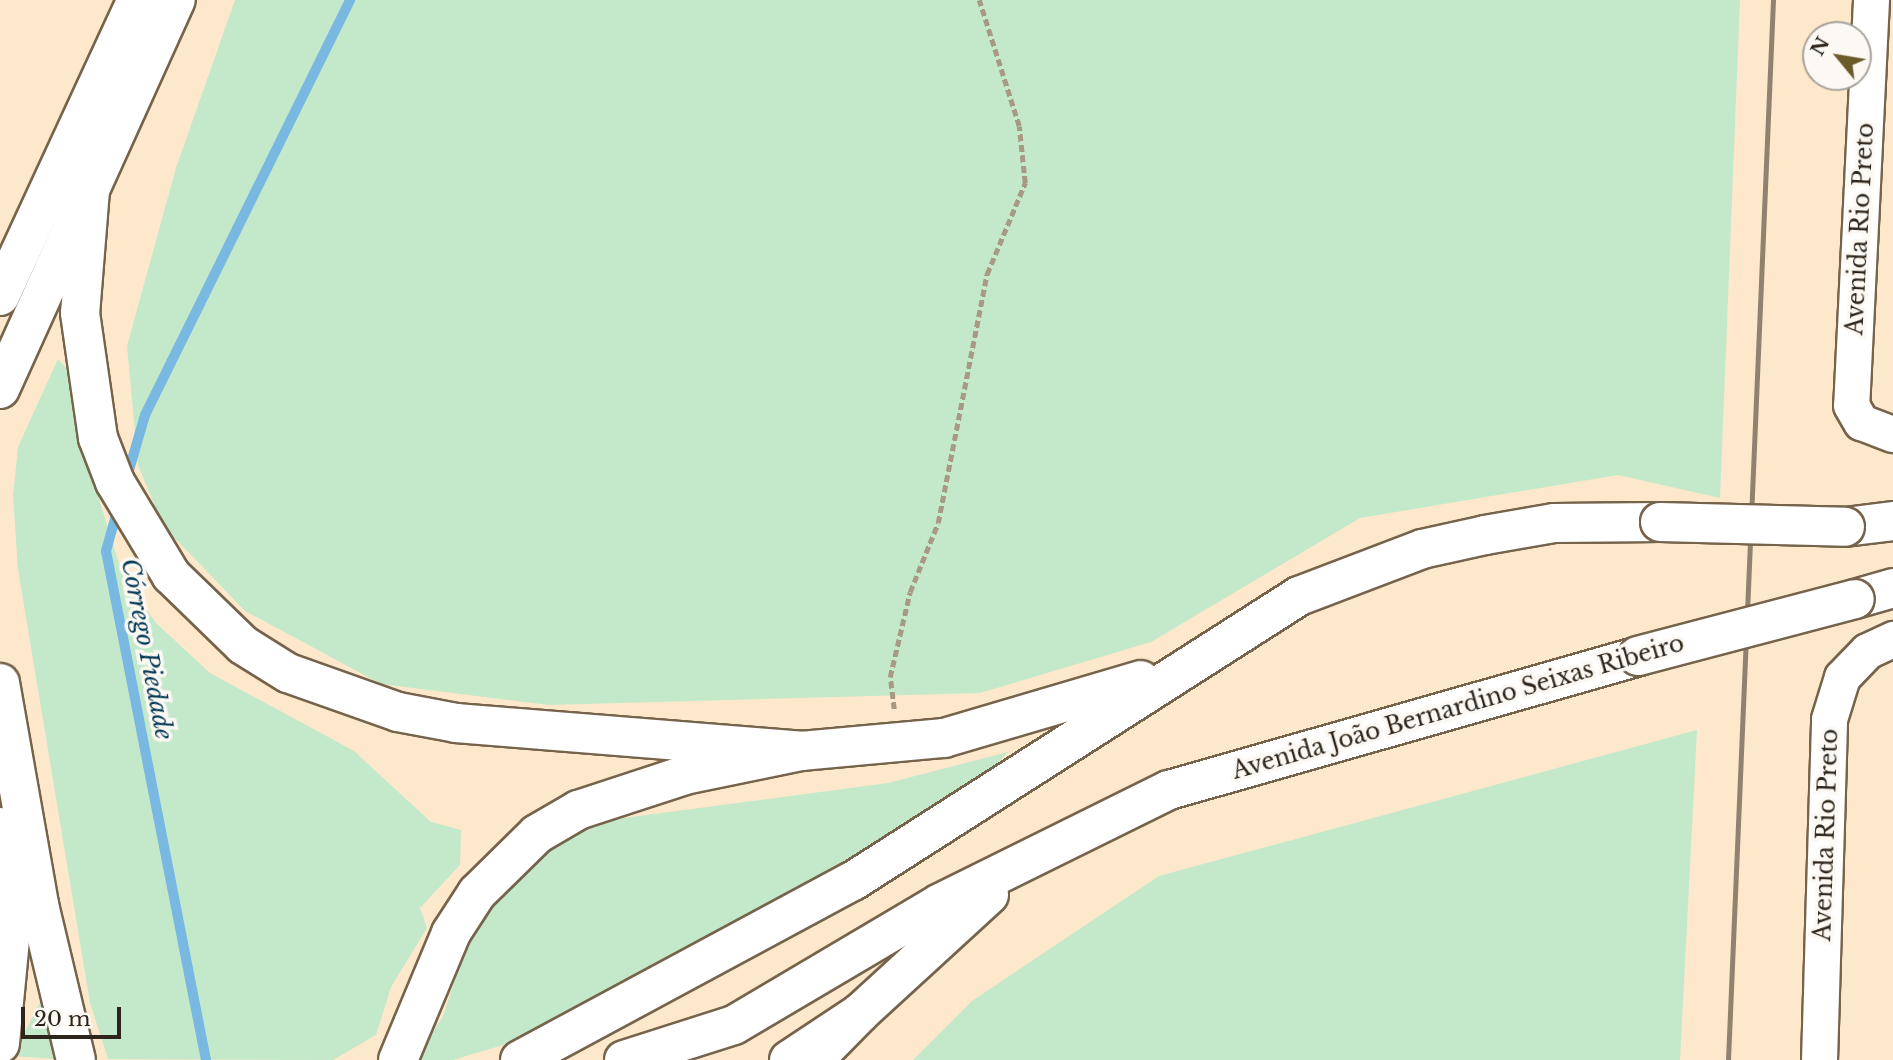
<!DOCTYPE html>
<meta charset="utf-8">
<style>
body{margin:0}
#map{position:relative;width:1893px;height:1060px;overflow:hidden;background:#fde8cc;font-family:"Libre Baskerville",serif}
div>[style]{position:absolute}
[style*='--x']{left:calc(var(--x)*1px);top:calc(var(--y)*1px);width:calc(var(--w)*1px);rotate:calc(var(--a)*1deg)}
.green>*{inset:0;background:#c3e9ca}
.stream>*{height:10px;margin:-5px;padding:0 5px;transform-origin:5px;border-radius:5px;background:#78b8e1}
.path>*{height:4.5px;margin-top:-2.25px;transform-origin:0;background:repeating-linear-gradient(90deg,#a89984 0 7px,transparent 0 10.5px)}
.roads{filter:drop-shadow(2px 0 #76634b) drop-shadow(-2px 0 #76634b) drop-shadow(0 2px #76634b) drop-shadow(0 -2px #76634b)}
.street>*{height:35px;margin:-17.5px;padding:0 17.5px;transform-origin:17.5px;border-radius:17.5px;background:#fff}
.secondary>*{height:38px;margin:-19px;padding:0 19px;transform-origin:19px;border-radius:19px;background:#fff}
.primary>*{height:38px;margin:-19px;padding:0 19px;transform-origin:19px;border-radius:19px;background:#fff}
.rail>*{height:5px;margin:-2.5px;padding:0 2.5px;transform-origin:2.5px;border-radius:2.5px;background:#90826f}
.bridges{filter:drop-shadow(2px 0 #76634b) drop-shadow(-2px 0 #76634b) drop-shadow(0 2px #76634b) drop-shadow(0 -2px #76634b)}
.secondary-bridge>*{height:38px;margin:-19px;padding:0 19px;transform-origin:19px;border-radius:19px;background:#fff}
span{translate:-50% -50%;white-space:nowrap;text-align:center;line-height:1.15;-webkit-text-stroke:7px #fcf8f3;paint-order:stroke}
.street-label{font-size:23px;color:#2d251b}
.water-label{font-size:24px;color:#023955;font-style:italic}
.north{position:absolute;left:1802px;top:21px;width:70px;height:70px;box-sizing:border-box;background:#fcf8f3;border:2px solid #a9a49d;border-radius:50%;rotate:300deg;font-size:19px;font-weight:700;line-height:28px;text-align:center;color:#2d251b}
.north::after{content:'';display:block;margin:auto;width:24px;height:32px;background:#6a5b29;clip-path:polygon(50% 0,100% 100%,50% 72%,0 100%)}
.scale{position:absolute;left:21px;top:1007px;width:100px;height:32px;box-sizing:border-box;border:4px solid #2d251b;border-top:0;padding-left:9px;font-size:21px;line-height:24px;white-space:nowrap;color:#2d251b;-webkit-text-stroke:5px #fcf8f3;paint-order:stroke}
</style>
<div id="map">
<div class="green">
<i style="clip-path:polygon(235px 0,1740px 0,1720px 498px,1618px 475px,1360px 518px,1151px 642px,980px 693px,549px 705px,381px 684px,245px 611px,163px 526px,138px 465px,127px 346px,176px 168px)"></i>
<i style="clip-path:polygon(58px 359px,72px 375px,75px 422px,122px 573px,156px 623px,210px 673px,354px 751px,431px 822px,461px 830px,460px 865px,420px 908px,427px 928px,391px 987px,376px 1035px,333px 1060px,108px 1059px,90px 1003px,18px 569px,13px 496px,18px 447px)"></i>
<i style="clip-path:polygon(1697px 730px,1680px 1060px,913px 1060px,972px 1001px,1159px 876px)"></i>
<i style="clip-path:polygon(1008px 752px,980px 782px,686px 953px,503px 1045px,453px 1060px,415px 1060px,443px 1016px,467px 944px,497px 894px,566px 836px,608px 820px,888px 783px)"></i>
<i style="clip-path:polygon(54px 974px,68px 1060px,13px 1056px)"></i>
</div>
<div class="stream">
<i style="--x:127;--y:477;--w:65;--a:-73.8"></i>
<i style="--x:145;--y:415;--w:463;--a:-63.7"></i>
<i style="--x:118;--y:508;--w:45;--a:105.6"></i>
<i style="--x:106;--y:551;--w:519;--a:78.89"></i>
</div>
<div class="path">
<i style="--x:894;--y:709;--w:32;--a:-97"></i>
<i style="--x:890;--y:677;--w:87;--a:-76.8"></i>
<i style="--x:910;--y:592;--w:74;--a:-67.9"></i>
<i style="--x:938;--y:523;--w:254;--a:-78.9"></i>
<i style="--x:987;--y:274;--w:99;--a:-67.3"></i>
<i style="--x:1025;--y:183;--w:57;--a:-96"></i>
<i style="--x:1019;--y:126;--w:132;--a:-107.6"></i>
</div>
<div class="roads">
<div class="street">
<i style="--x:1871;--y:0;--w:405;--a:92.8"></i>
<i style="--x:1851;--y:405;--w:20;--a:60"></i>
<i style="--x:1861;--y:422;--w:34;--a:21"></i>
<i style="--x:1819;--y:1060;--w:341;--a:-88.3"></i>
<i style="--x:1829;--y:719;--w:44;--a:-72.8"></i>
<i style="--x:1842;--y:677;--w:36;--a:-46"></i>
<i style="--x:1867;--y:651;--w:29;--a:-25"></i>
</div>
<div class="secondary">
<i style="--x:1845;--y:527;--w:48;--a:-7.1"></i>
<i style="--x:1855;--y:599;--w:40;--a:-16"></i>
<i style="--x:398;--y:1060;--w:138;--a:-67.3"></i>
<i style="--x:451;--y:933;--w:48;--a:-57"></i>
<i style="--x:477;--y:893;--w:84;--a:-44.5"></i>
<i style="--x:537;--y:834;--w:48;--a:-30.3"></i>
<i style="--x:578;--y:810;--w:113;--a:-18.1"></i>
<i style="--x:685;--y:775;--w:118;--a:-11.7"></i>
<i style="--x:801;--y:751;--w:144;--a:-5.2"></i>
<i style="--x:944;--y:738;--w:205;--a:-16.4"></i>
<i style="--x:520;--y:1060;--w:378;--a:-28.3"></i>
<i style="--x:853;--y:881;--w:529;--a:-32.58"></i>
<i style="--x:1299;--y:596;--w:132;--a:-20.9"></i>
<i style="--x:1422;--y:549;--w:65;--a:-12.5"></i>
<i style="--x:1485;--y:535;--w:70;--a:-9.9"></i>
<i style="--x:1554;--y:523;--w:106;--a:-0.5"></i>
<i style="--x:624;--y:1060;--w:115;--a:-17.7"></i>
<i style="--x:734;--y:1025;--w:239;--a:-30.6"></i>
<i style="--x:940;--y:903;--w:255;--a:-26.3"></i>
<i style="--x:1169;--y:790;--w:488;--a:-15.9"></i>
<i style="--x:789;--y:1060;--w:85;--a:-33.5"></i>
<i style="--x:860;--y:1013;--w:175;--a:-42.5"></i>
</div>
<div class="primary">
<i style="--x:90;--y:190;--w:123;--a:94.6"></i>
<i style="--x:80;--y:313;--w:126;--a:81.8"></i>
<i style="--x:98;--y:438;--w:47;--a:68.9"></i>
<i style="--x:115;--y:482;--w:109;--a:58.9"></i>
<i style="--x:171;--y:575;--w:100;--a:44.2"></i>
<i style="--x:243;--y:645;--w:53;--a:31.9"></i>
<i style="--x:288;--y:673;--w:117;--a:19.5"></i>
<i style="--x:398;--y:712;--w:59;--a:10.7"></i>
<i style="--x:456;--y:723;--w:346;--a:4.6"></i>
<i style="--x:0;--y:296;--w:326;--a:-65.2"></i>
<i style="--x:0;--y:389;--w:427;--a:-65.7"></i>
<i style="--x:0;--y:683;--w:225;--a:80"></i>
<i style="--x:39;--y:905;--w:159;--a:76.6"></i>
<i style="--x:0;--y:827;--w:103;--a:83.8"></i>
<i style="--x:11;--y:929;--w:115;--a:95.5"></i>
<i style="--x:814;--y:1060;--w:66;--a:-45.6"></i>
</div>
</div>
<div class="rail">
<i style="--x:1728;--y:1060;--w:1061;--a:-87.57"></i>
</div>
<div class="bridges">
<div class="secondary-bridge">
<i style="--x:1660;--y:522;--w:185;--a:1.5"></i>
<i style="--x:1638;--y:656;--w:224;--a:-14.7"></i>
</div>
</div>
<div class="street-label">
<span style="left:1860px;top:229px;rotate:-87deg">Avenida Rio Preto</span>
<span style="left:1458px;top:707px;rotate:-16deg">Avenida João Bernardino Seixas Ribeiro</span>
<span style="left:1826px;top:835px;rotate:-88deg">Avenida Rio Preto</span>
</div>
<div class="water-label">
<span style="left:147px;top:649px;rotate:79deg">Córrego Piedade</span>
</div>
<div class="north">N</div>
<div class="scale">20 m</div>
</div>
